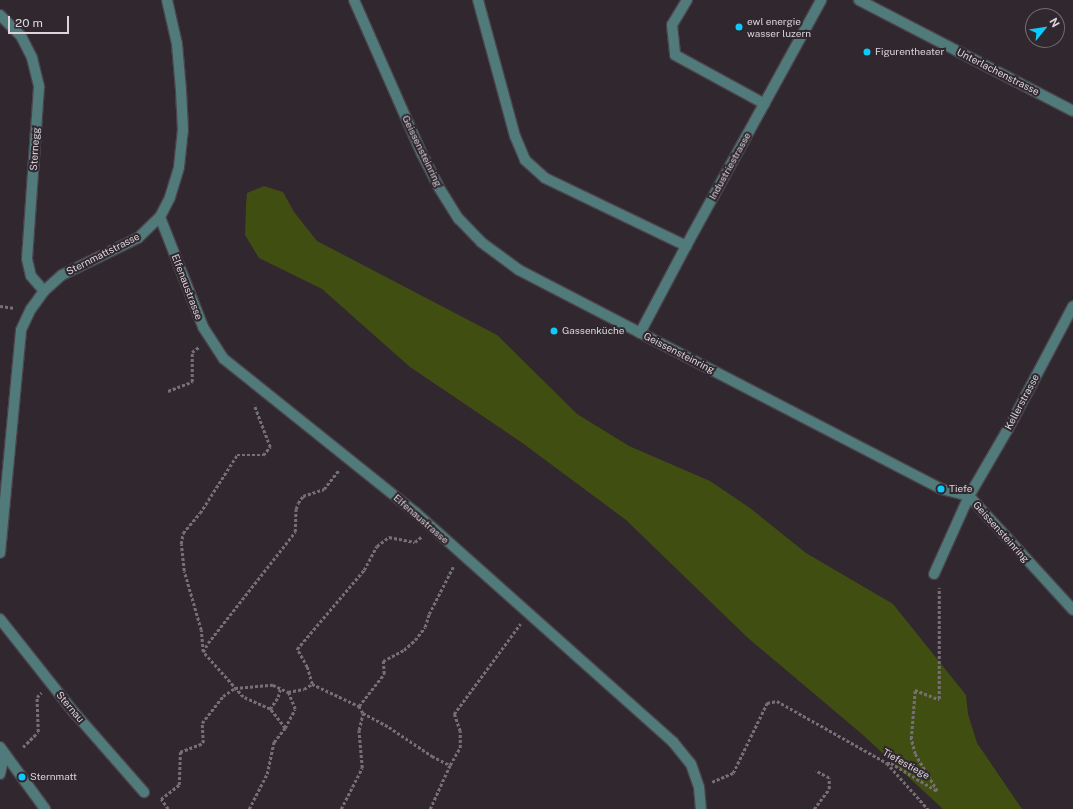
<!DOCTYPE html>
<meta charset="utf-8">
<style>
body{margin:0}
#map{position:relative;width:1073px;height:809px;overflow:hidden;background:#30272f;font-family:"Public Sans",sans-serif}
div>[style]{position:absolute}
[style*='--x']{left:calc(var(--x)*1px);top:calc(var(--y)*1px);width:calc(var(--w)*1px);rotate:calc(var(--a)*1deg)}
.green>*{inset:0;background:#414e12}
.path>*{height:2.5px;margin-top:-1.25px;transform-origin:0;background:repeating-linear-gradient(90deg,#776f76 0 3px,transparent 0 5px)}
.roads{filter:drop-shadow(1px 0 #4b434b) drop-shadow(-1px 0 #4b434b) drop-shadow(0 1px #4b434b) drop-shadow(0 -1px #4b434b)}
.minor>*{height:10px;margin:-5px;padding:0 5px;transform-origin:5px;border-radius:5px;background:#517a7b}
.dots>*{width:11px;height:11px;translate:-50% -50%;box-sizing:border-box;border:2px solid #30272f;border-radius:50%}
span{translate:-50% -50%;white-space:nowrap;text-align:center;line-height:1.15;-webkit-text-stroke:4px #30272f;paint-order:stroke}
.poi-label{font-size:10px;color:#dbd5db}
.left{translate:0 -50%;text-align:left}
.street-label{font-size:10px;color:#dbd5db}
.north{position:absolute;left:1025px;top:8px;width:40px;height:40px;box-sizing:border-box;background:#30272f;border:1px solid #746d74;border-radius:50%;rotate:60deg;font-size:11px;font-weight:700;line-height:16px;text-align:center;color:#dbd5db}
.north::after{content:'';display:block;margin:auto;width:14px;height:18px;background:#0ccafa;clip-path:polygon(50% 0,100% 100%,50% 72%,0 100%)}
.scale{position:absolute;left:8px;top:16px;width:61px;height:18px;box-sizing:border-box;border:2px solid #dbd5db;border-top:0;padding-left:5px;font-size:12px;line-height:14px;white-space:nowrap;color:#dbd5db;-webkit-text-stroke:3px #30272f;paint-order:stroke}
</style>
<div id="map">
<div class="green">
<i style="clip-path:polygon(264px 186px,283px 192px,294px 212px,317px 241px,497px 335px,577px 414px,629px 446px,710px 481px,750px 508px,806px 553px,893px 604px,966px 695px,968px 714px,977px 743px,1022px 809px,943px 809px,863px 735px,748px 638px,626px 520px,521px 442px,410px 367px,322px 289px,259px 258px,245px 235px,246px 205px,247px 193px)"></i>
</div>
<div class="path">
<i style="--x:0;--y:306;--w:15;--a:8"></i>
<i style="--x:168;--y:391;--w:26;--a:-21"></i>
<i style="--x:192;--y:382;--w:30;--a:-90"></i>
<i style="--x:192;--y:352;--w:9;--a:-36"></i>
<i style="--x:203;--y:652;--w:22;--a:-95"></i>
<i style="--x:201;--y:630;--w:61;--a:-106.1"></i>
<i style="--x:184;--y:571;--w:27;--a:-96"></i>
<i style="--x:181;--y:544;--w:11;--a:-80"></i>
<i style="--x:183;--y:533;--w:26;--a:-50"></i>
<i style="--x:200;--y:513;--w:69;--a:-57.5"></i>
<i style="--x:237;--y:455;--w:26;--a:0"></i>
<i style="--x:263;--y:455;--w:11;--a:-49"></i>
<i style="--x:270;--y:447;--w:45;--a:-110.9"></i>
<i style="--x:312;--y:684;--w:18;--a:-106"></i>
<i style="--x:307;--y:667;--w:21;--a:-119"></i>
<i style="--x:297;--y:649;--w:104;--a:-49.7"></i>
<i style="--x:364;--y:570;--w:27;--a:-62"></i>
<i style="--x:377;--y:546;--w:15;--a:-37"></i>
<i style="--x:389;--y:537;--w:26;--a:11"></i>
<i style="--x:415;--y:542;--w:8;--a:-40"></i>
<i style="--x:359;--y:706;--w:41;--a:-52"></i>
<i style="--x:384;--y:674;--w:13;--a:-94"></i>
<i style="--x:383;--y:661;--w:24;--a:-28"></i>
<i style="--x:404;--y:650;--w:15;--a:-42"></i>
<i style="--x:415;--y:640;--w:16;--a:-52"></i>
<i style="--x:425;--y:627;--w:14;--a:-73"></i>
<i style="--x:429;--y:614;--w:53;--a:-62.9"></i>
<i style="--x:270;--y:709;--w:14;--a:-56"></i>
<i style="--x:278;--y:697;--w:8;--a:-76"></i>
<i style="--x:285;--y:728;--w:24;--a:-128"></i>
<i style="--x:270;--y:709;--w:30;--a:-156"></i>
<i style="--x:243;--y:697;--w:60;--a:-131.6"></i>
<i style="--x:203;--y:652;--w:10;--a:-61"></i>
<i style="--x:208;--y:643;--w:141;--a:-51.9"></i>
<i style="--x:295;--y:532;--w:23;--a:-88"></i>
<i style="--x:296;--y:509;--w:6;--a:-72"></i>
<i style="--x:298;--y:503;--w:9;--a:-54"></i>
<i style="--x:303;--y:496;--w:22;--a:-18"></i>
<i style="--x:324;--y:489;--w:24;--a:-52"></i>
<i style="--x:23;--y:747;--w:21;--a:-45"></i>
<i style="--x:38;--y:732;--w:35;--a:-92"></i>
<i style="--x:37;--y:697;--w:6;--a:-45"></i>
<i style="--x:887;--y:763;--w:62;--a:48.3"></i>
<i style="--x:712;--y:782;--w:23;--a:-23"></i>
<i style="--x:733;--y:773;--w:78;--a:-64.1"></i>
<i style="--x:767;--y:703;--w:10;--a:-11"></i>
<i style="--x:777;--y:701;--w:126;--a:29.4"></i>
<i style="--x:887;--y:763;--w:4;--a:0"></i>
<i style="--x:891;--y:763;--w:54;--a:31.3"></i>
<i style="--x:937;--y:791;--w:43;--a:-120.7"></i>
<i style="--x:915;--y:754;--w:16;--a:-105"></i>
<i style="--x:911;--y:739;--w:49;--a:-85.3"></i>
<i style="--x:915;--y:690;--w:26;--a:21"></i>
<i style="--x:939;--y:699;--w:111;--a:-90"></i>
<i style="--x:168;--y:809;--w:12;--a:-125"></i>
<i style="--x:161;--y:799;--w:23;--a:-38"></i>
<i style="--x:179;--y:785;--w:33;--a:-88"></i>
<i style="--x:180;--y:752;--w:25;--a:-21"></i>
<i style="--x:203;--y:743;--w:20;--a:-93"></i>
<i style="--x:202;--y:723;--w:34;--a:-52"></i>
<i style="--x:223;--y:696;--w:14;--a:-34"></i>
<i style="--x:235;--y:688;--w:38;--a:-5"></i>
<i style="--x:273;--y:685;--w:17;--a:25"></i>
<i style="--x:288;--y:692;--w:16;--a:-11"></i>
<i style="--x:304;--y:689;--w:9;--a:-32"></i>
<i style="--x:312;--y:684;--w:52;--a:25.1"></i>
<i style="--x:359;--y:706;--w:8;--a:60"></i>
<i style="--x:363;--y:713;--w:30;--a:28"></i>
<i style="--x:389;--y:727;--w:52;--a:34"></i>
<i style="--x:432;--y:756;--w:20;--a:27"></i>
<i style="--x:249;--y:809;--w:39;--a:-63"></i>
<i style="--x:267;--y:774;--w:33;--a:-78"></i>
<i style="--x:274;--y:742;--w:18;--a:-52"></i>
<i style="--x:285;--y:728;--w:21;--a:-62"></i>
<i style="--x:295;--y:709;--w:18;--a:-112"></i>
<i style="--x:341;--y:809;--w:46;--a:-62.9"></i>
<i style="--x:362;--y:768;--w:38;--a:-95"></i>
<i style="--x:359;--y:730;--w:17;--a:-77"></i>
<i style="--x:430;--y:809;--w:48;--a:-65.6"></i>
<i style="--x:450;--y:765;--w:20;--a:-60"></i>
<i style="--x:460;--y:748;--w:17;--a:-90"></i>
<i style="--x:460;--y:731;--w:18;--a:-109"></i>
<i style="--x:454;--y:714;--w:112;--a:-53.7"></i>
<i style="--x:814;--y:809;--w:25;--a:-53"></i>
<i style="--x:829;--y:789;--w:11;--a:-90"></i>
<i style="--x:829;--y:778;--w:15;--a:-152"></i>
</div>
<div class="roads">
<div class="minor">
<i style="--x:354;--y:0;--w:168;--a:66.2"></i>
<i style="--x:422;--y:154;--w:36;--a:63"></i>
<i style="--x:438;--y:186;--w:39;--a:58"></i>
<i style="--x:459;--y:219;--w:32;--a:46"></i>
<i style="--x:481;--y:242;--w:47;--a:36.4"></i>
<i style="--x:519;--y:270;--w:475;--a:27.4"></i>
<i style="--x:941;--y:489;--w:29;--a:14"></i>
<i style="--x:969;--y:496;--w:154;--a:47.6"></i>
<i style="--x:478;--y:0;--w:141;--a:74.8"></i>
<i style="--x:515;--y:136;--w:26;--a:67"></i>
<i style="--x:525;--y:160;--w:27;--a:42"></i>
<i style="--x:545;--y:178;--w:157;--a:25.7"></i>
<i style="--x:687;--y:0;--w:29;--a:121"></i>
<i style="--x:672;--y:25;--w:30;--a:84"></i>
<i style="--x:675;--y:55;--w:102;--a:28.6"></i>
<i style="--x:859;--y:0;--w:241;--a:27.4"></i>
<i style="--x:0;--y:15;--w:30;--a:45"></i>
<i style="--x:21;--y:36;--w:25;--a:63"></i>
<i style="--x:32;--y:58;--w:30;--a:76"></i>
<i style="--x:39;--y:87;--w:172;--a:94"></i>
<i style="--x:27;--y:259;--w:17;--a:77"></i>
<i style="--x:31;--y:276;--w:20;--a:49"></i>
<i style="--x:160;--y:217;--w:118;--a:68.6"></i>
<i style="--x:203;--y:327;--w:38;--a:57"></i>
<i style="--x:224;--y:359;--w:245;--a:38.7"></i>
<i style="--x:415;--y:512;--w:346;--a:41.7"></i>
<i style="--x:673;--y:742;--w:28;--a:51"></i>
<i style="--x:691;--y:764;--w:24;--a:71"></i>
<i style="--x:699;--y:787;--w:22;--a:85"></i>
<i style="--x:640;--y:333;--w:98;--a:-62.1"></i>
<i style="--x:686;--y:246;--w:281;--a:-61.2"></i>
<i style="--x:0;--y:553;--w:224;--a:-84.6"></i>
<i style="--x:21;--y:330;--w:23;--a:-65"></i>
<i style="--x:31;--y:309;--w:22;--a:-54"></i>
<i style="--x:44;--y:291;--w:24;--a:-42"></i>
<i style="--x:62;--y:275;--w:85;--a:-26"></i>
<i style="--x:138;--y:238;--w:30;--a:-44"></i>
<i style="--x:160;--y:217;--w:22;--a:-63"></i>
<i style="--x:170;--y:197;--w:31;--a:-73"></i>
<i style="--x:179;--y:167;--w:37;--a:-84"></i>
<i style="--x:183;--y:130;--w:40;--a:-92.9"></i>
<i style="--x:181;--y:90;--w:46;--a:-95"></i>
<i style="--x:177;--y:44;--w:45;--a:-102.8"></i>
<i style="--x:934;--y:574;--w:85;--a:-65.8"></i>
<i style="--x:969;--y:496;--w:78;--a:-59.8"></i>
<i style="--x:1008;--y:429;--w:139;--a:-62.1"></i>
<i style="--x:0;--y:619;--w:117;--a:51.6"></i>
<i style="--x:73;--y:711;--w:108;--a:48.8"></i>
<i style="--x:0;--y:747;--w:77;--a:54"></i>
<i style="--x:0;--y:774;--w:19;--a:-78"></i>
</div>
</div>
<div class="dots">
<i style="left:739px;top:27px;background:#0ccafa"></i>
<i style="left:867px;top:52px;background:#0ccafa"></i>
<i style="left:554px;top:331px;background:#0ccafa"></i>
<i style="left:941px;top:489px;background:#0ccafa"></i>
<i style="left:22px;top:777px;background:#0ccafa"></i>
</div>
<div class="poi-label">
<span class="left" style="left:747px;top:27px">ewl energie<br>wasser luzern</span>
<span class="left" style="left:875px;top:52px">Figurentheater</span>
<span class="left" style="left:562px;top:331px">Gassenküche</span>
<span class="left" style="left:949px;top:489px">Tiefe</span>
<span class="left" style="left:30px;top:777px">Sternmatt</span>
</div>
<div class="street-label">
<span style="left:998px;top:72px;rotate:27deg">Unterlachenstrasse</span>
<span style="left:35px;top:149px;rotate:-86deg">Sternegg</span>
<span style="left:422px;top:151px;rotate:64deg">Geissensteinring</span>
<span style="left:730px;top:166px;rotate:-61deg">Industriestrasse</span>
<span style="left:103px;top:254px;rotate:-27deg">Sternmattstrasse</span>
<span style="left:187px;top:287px;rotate:69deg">Elfenaustrasse</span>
<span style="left:679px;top:353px;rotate:27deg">Geissensteinring</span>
<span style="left:1022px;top:402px;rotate:-62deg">Kellerstrasse</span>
<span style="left:421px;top:519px;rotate:41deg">Elfenaustrasse</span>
<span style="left:1001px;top:532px;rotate:48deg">Geissensteinring</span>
<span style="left:70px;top:707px;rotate:50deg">Sternau</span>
<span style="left:906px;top:764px;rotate:29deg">Tiefestiege</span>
</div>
<div class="north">N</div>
<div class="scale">20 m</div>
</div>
